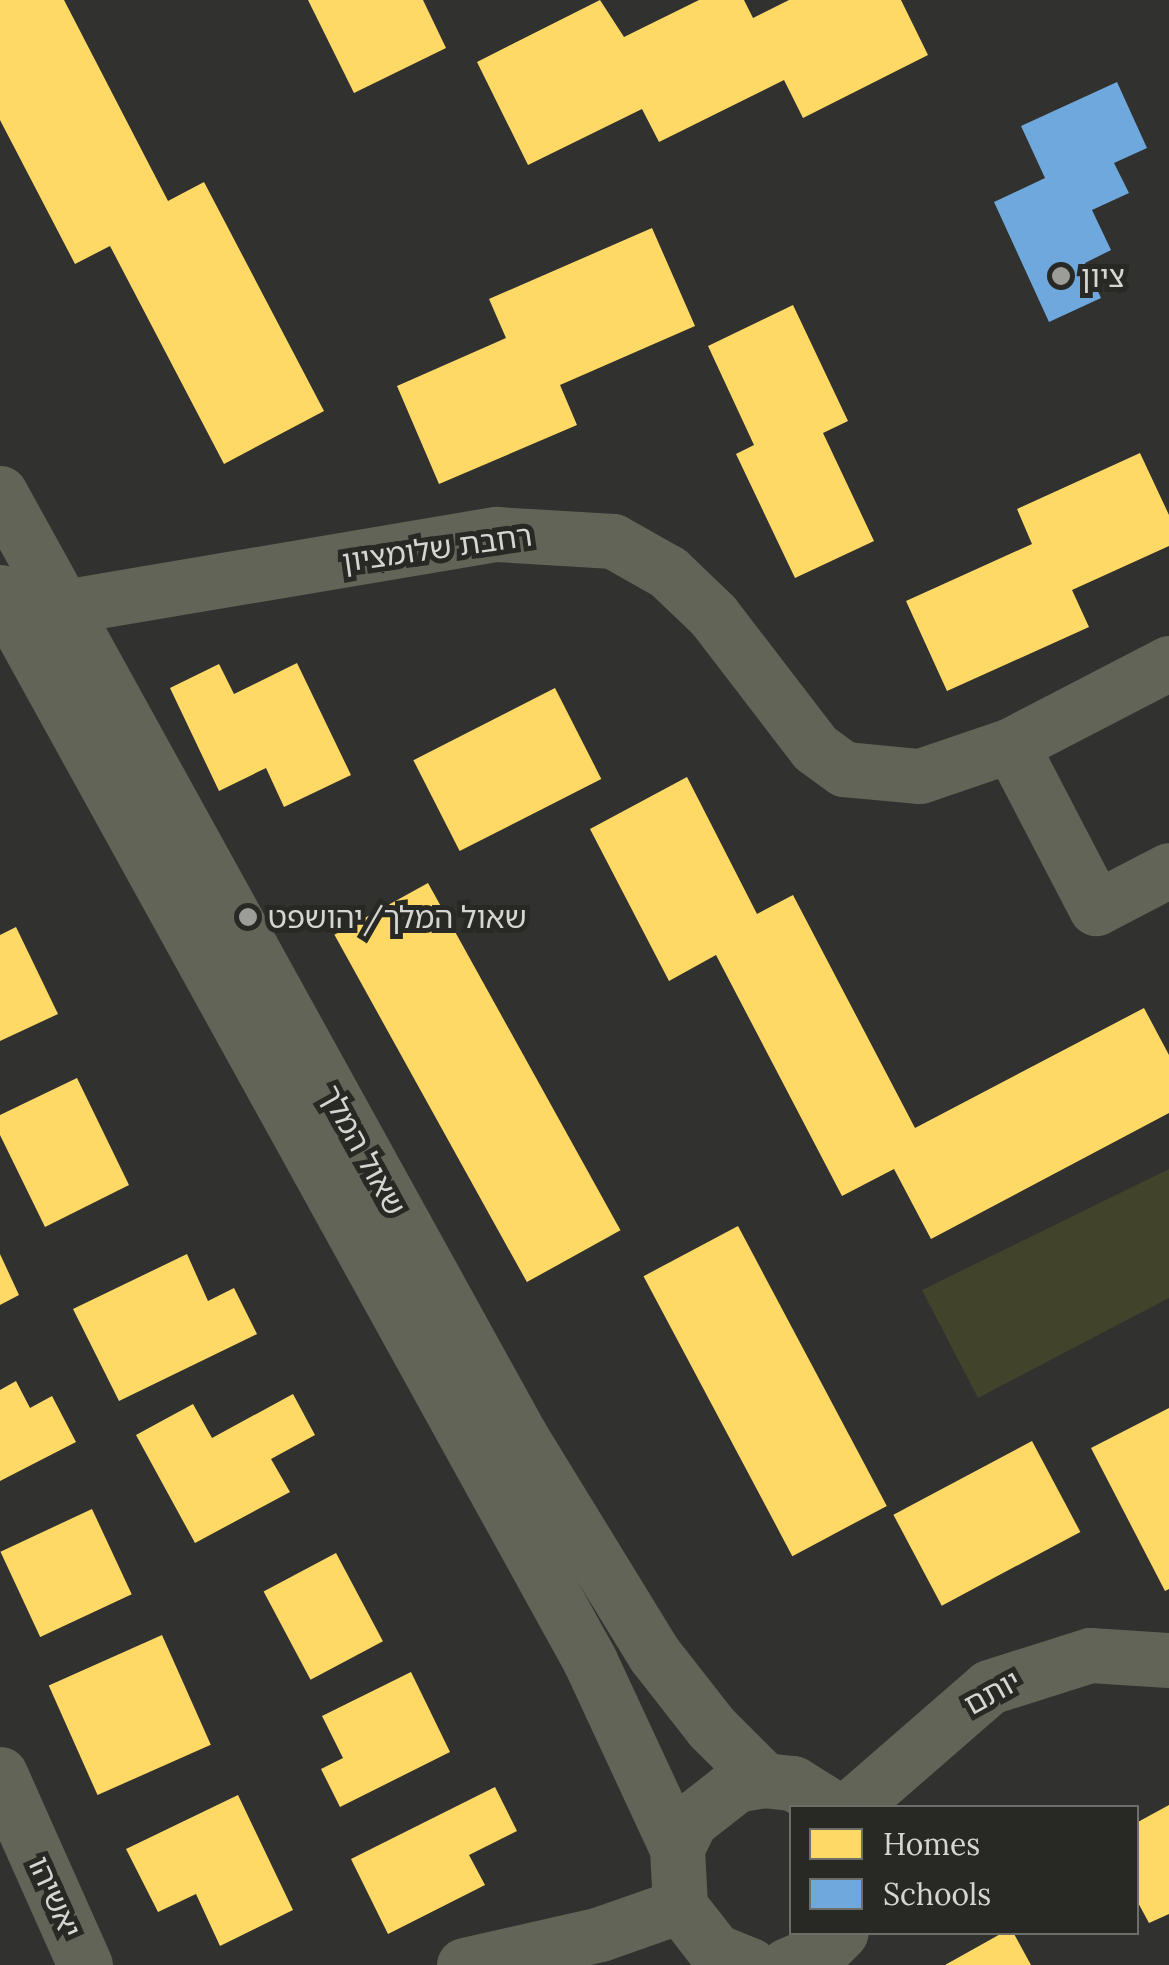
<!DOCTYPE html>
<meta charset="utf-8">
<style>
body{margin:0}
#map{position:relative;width:1169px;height:1965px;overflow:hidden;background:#31322f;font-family:Lora,"Noto Sans Hebrew",serif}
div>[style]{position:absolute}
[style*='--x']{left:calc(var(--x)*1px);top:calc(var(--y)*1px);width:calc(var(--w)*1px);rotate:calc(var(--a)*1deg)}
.green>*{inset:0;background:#41432b}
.homes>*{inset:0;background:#ffd966;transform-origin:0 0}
.schools>*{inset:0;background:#6fa8dc}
.minor>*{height:55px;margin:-27.5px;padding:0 27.5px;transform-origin:27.5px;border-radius:27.5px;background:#626458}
.dots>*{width:28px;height:28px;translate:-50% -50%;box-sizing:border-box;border:5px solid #282924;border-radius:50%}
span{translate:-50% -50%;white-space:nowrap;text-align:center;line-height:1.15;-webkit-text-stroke:10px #282924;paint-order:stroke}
.poi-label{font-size:30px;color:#d5d5d2}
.left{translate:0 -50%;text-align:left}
.street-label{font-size:30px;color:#d5d5d2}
.legend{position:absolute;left:789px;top:1805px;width:350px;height:130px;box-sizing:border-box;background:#282924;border:2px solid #6d6e6a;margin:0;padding:12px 18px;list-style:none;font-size:30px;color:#d5d5d2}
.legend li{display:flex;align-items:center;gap:20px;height:50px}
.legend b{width:50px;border:2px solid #6d6e6a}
</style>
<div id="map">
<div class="green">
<i style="clip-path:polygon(1169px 1169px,1169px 1298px,978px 1398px,922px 1290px)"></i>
</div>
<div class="homes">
<i style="clip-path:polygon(0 0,64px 0,168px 201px,204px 182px,324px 411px,224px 464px,110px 246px,75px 264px,0 120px)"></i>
<i style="clip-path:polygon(308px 0,423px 0,446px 48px,354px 93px)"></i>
<i style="clip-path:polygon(600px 0,624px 37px,699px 0,744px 0,753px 18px,789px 0,901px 0,928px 55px,803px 118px,784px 80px,659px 142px,642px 109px,528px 165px,477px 62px)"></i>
<i style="clip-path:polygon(652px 228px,695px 326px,560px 385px,577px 425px,439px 484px,397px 386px,506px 338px,489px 299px)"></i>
<i style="clip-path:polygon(793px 305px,848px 421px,823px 433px,874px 541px,795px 578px,736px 454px,754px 445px,708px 346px)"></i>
<i style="clip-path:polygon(1140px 453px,1169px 515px,1169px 546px,1072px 590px,1089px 627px,947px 691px,906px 601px,1032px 544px,1017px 509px)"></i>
<i style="clip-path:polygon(297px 663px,351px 775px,284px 807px,266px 768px,219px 791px,170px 688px,219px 664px,234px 694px)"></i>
<i style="left:555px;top:688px;width:102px;height:159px;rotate:63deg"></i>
<i style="clip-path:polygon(687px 777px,757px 914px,793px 895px,915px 1128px,1144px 1008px,1169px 1055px,1169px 1113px,931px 1239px,894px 1169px,842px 1196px,716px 955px,669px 981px,590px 829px)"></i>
<i style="left:428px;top:883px;width:397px;height:107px;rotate:61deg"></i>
<i style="clip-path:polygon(16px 927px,58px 1014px,0 1041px,0 935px)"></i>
<i style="clip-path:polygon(77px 1078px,129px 1185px,45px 1227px,0 1135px,0 1115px)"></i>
<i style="left:738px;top:1226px;width:317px;height:107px;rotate:62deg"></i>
<i style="clip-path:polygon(0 1254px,19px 1295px,0 1305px)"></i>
<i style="clip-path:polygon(187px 1254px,208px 1301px,234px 1288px,257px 1334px,119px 1401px,73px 1309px)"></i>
<i style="clip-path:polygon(16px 1381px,30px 1408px,52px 1396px,76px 1442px,0 1481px,0 1390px)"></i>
<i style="clip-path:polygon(293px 1394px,315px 1435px,271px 1459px,290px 1492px,195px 1543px,136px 1435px,193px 1404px,212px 1438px)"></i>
<i style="clip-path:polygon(1169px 1408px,1169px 1589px,1165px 1591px,1091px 1448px)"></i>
<i style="left:1032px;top:1441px;width:103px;height:157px;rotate:62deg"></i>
<i style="left:92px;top:1509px;width:94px;height:101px;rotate:65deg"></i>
<i style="left:336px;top:1553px;width:100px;height:82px;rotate:62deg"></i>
<i style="left:162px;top:1635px;width:120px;height:124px;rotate:66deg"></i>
<i style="clip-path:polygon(411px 1672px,450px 1752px,340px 1807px,321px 1769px,343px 1758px,322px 1716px)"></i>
<i style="clip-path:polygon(495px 1787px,517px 1831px,469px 1855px,485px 1885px,388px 1934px,351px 1859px)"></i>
<i style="clip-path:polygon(238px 1795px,293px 1910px,220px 1946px,196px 1894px,158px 1912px,126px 1849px)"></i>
<i style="clip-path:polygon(1169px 1805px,1169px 1914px,1149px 1923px,1136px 1899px,1136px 1823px)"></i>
<i style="clip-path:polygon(1004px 1932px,1013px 1932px,1031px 1965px,945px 1965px)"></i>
</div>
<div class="schools">
<i style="clip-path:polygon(1117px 82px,1147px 148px,1114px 163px,1129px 193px,1092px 210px,1111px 250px,1085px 263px,1101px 298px,1049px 322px,994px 202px,1045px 178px,1021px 126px)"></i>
</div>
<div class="minor">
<i style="--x:0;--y:493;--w:1078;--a:61.11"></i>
<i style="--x:521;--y:1437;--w:255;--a:58.5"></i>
<i style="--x:654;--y:1654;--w:93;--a:52"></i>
<i style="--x:711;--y:1727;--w:75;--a:45"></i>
<i style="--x:0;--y:592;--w:1221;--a:61.1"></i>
<i style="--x:590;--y:1661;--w:206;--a:65.1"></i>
<i style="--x:63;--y:607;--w:439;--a:-9.6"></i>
<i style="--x:496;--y:534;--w:117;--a:3.4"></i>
<i style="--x:613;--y:541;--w:63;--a:29.4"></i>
<i style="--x:668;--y:572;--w:62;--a:43.7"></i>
<i style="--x:713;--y:615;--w:168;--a:52.5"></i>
<i style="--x:815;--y:748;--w:36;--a:36"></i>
<i style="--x:844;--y:769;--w:76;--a:5.3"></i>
<i style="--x:920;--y:776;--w:96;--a:-18.8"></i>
<i style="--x:1169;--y:663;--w:178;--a:152.6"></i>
<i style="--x:1011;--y:745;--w:184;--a:62.5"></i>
<i style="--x:1096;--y:908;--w:82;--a:-27.5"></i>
<i style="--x:0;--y:1774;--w:209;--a:66"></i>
<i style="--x:850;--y:1808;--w:184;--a:-41"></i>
<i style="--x:989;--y:1687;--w:106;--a:-17.6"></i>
<i style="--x:1090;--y:1655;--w:79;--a:3.6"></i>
<i style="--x:464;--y:1965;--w:139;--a:-12.8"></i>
<i style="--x:600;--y:1934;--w:85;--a:-19.3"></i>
<i style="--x:750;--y:1965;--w:38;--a:-158"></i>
<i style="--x:715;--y:1951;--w:57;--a:-127.9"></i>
<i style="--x:680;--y:1906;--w:58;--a:-93"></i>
<i style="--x:677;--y:1848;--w:30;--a:-64"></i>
<i style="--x:690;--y:1821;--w:58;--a:-38"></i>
<i style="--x:736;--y:1785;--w:28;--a:-10"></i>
<i style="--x:764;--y:1780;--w:29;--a:6"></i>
<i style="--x:793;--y:1783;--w:47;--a:32"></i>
<i style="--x:787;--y:1965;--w:39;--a:-23"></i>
<i style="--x:823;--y:1950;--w:25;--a:-45"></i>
</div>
<div class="dots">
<i style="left:1061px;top:276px;background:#9c9c99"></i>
<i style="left:248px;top:917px;background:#9c9c99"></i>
</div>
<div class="poi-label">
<span class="left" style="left:1081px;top:276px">ציון</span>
<span class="left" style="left:268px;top:917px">שאול המלך/יהושפט</span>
</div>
<div class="street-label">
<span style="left:437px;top:548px;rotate:-8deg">רחבת שלומציון</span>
<span style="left:363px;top:1150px;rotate:61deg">שאול המלך</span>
<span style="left:992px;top:1692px;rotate:-29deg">יותם</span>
<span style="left:55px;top:1897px;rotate:66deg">יאשיהו</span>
</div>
<ul class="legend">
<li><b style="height:28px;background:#ffd966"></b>Homes</li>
<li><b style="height:28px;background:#6fa8dc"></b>Schools</li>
</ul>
</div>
